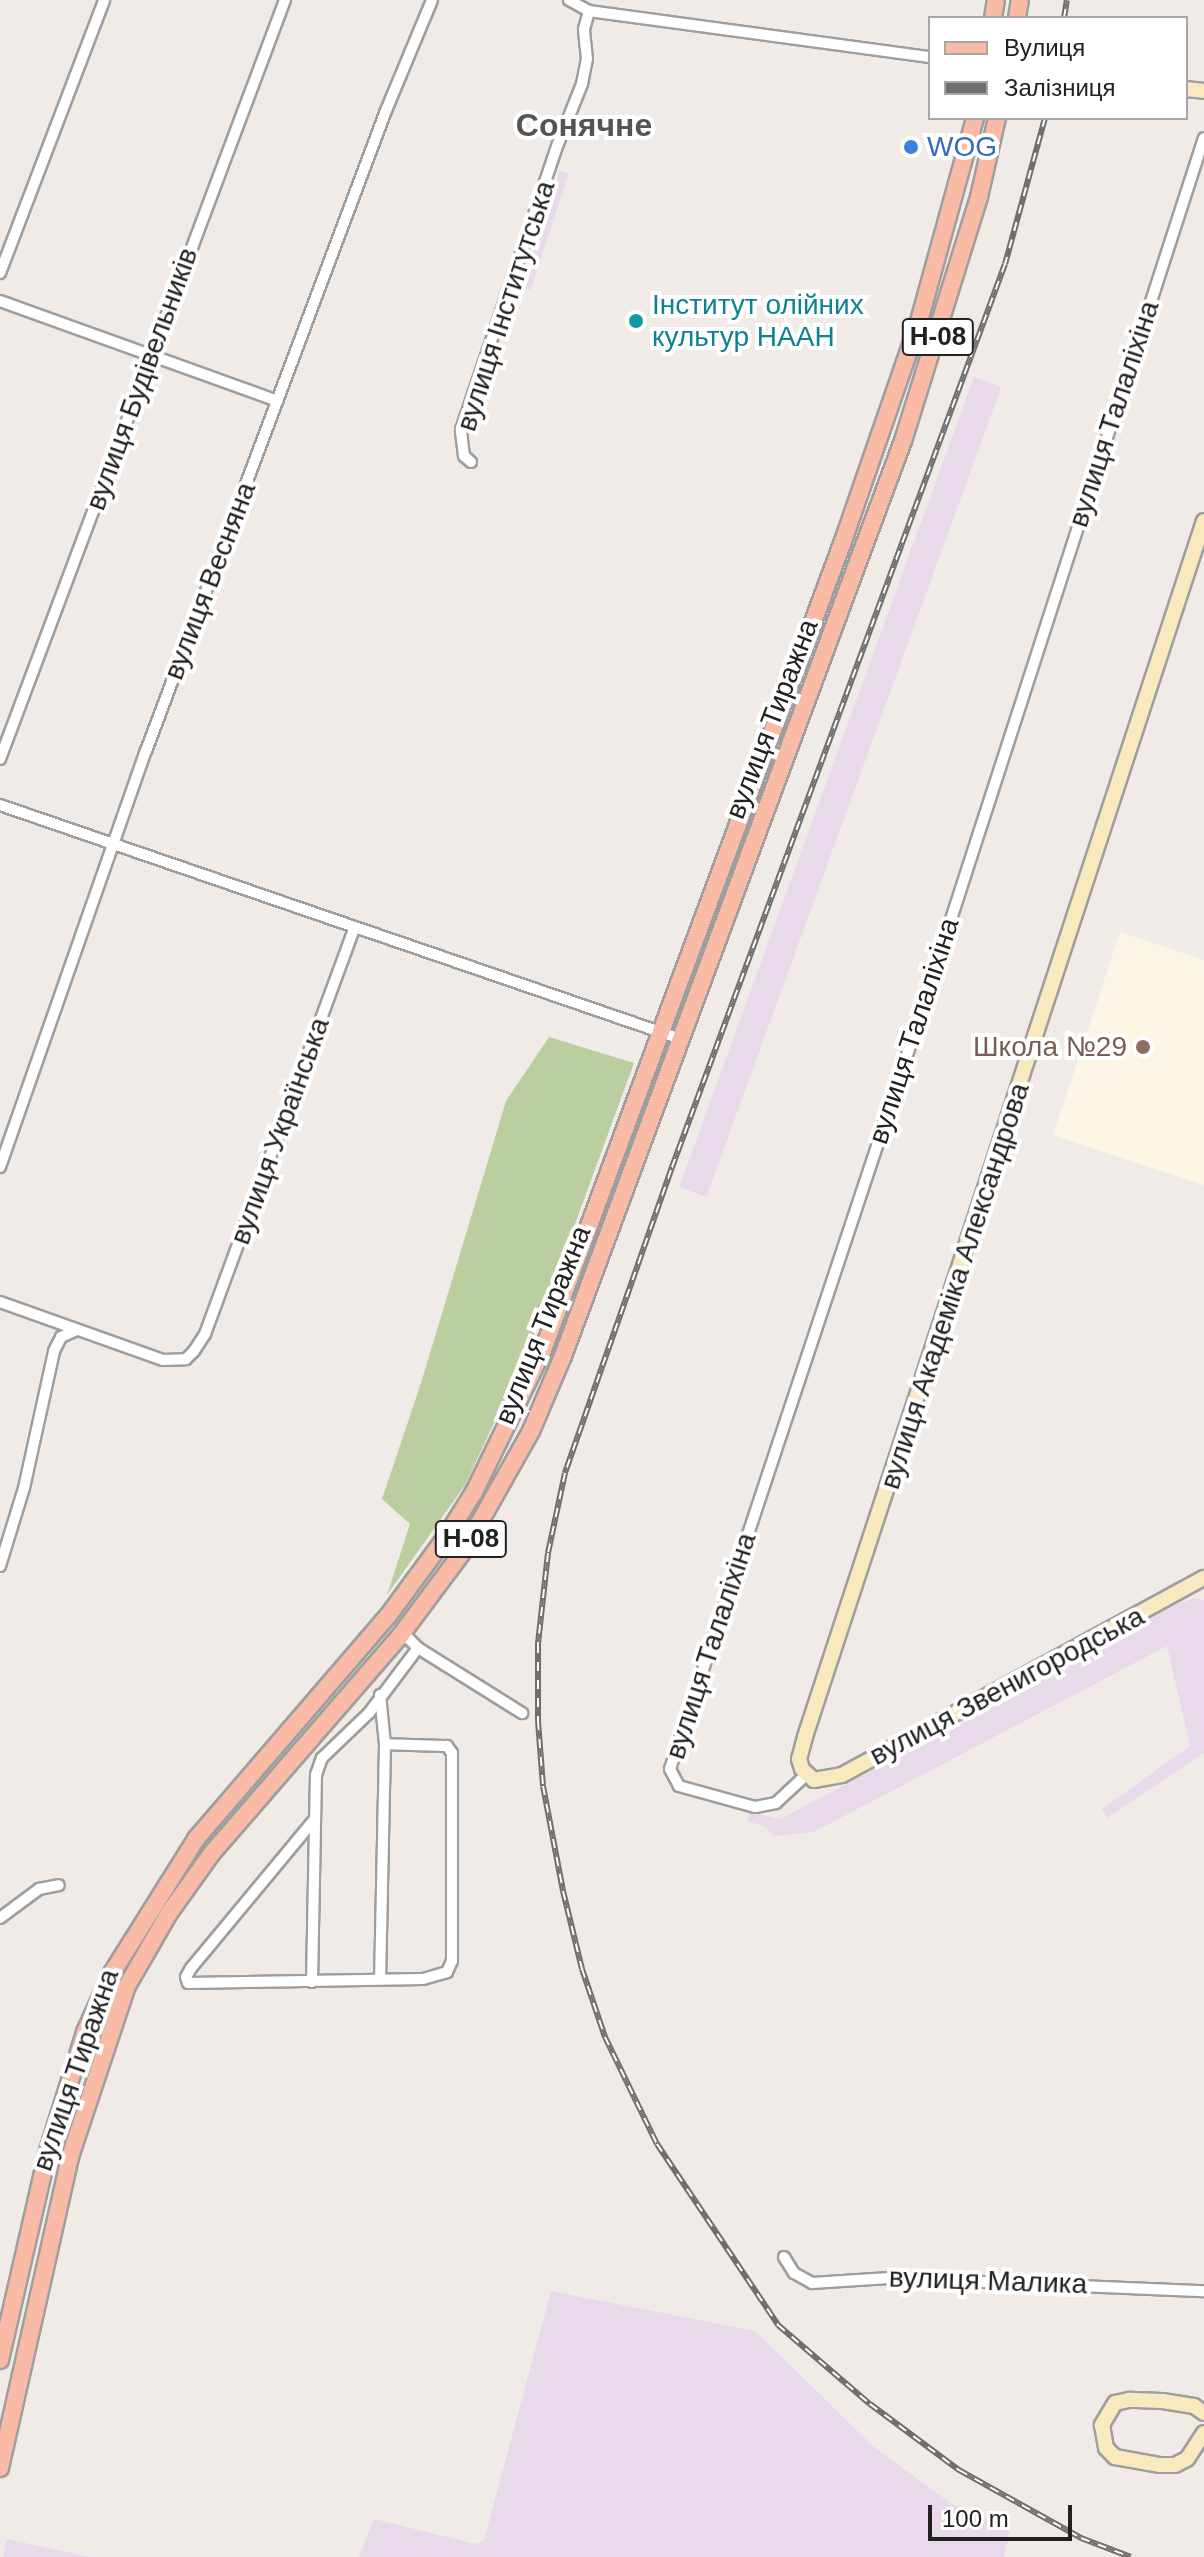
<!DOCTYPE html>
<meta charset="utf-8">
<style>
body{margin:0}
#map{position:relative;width:1204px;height:2557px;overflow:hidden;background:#f1ebe8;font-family:Arial,sans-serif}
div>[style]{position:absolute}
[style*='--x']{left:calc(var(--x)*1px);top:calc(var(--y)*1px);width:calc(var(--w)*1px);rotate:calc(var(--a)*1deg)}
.industrial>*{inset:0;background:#e8daea;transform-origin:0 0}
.education>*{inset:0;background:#fef6e4}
.forest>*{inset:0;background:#bbce9f}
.roads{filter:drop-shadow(2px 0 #9e9e9e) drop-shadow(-2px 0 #9e9e9e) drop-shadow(0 2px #9e9e9e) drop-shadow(0 -2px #9e9e9e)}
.street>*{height:10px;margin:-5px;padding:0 5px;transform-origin:5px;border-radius:5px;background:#fff}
.secondary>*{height:14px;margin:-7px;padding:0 7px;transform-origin:7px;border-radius:7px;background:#f8e9bf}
.primary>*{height:16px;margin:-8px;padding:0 8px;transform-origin:8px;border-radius:8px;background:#f9bba5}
.rail>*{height:6px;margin-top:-3px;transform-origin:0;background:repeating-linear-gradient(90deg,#fff 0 9px,#6f6f6f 0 18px);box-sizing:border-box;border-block:2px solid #6f6f6f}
.dots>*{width:22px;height:22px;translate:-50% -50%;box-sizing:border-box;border:4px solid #fff;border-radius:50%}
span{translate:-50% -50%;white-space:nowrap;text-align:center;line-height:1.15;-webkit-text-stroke:8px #fff;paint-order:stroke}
.shield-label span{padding:2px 6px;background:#fff;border:2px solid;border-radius:6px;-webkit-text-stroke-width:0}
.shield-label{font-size:26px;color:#212121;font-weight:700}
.shop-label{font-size:28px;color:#366cbe}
.left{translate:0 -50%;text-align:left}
.culture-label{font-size:28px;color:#0d838f}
.street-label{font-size:28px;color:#212121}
.education-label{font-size:28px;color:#785e54}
.right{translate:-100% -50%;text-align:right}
.quarter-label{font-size:32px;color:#545454;font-weight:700}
.legend{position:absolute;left:928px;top:16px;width:260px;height:104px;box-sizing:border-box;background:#fff;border:2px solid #a6a6a6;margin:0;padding:10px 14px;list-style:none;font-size:24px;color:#212121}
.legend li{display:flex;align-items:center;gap:16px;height:40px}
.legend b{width:40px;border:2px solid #a6a6a6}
.scale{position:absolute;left:928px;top:2505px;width:144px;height:36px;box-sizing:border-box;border:4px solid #212121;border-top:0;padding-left:10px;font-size:24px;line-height:28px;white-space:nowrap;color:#212121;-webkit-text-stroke:6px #fff;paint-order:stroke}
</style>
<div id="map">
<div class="industrial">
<i style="left:560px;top:171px;width:9px;height:122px;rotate:18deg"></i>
<i style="left:974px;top:377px;width:29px;height:862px;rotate:20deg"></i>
<i style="clip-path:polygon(1195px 1598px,1204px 1600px,1204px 1753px,1107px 1818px,1102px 1809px,1190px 1746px,1167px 1646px,814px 1832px,773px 1836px,766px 1827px,747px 1821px,750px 1812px,780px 1819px,1012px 1697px,1162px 1609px)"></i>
<i style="clip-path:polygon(551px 2291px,755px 2331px,874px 2447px,952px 2504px,1010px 2529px,1004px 2557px,359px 2557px,374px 2519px,476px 2544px,484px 2540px)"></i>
<i style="clip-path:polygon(7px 2539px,90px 2557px,3px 2557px)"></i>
</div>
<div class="education">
<i style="clip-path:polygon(1120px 932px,1204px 960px,1204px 1185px,1053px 1135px)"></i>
</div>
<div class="forest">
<i style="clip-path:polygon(549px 1037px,634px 1063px,531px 1344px,465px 1485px,387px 1595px,410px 1524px,382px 1499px,421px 1383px,506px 1101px)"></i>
</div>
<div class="roads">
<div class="street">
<i style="--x:569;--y:0;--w:23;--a:29"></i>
<i style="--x:589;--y:11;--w:344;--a:7.7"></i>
<i style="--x:0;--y:273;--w:292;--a:-69.1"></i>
<i style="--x:0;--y:301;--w:295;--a:19.8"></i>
<i style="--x:471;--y:462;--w:9;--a:-139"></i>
<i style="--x:464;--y:456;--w:26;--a:-97"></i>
<i style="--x:461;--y:430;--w:302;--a:-71.3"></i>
<i style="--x:558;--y:144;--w:65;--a:-68.2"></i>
<i style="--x:582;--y:84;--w:25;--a:-79"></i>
<i style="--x:587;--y:59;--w:30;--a:-96"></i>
<i style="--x:584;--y:29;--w:19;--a:-74"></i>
<i style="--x:0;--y:759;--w:811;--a:-69.42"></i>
<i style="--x:0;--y:805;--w:717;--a:18.97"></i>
<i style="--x:0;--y:1167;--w:441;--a:-70.7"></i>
<i style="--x:146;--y:751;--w:681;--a:-69.46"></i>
<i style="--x:385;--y:113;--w:122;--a:-67.4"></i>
<i style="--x:0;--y:1302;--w:173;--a:19.6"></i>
<i style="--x:163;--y:1360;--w:23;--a:-2"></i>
<i style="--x:186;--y:1359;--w:11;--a:-45"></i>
<i style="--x:194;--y:1351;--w:20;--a:-57"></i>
<i style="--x:205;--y:1334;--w:432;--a:-69.8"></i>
<i style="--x:0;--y:1566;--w:82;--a:-72.9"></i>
<i style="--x:24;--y:1488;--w:140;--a:-77.6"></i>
<i style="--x:54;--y:1351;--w:16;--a:-63"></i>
<i style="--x:61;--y:1337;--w:17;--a:-24"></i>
<i style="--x:403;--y:1633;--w:21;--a:45"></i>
<i style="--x:418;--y:1648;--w:123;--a:32"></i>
<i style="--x:380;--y:1695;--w:49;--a:84.2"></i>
<i style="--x:385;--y:1744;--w:235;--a:91.2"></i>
<i style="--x:806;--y:1775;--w:41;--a:137"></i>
<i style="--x:776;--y:1803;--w:21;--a:169"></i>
<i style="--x:755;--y:1807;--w:79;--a:-164.6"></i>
<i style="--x:679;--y:1786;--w:19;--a:-118"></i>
<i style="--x:670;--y:1769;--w:723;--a:-71.62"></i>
<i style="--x:898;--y:1083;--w:993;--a:-72.06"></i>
<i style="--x:314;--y:1820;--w:192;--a:129.7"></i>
<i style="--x:191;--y:1968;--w:10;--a:119"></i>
<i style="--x:186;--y:1977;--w:6;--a:72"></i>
<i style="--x:188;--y:1983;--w:235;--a:-1"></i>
<i style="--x:423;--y:1979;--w:25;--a:-16"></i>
<i style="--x:447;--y:1972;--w:12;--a:-66"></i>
<i style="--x:452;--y:1961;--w:208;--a:-90"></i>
<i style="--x:452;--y:1753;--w:9;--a:-126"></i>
<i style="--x:447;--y:1746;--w:62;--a:-178.2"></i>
<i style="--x:0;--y:1918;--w:49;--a:-36.6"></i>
<i style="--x:39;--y:1889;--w:20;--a:-11"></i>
<i style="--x:312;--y:1982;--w:207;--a:-88.9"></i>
<i style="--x:316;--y:1775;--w:18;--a:-71"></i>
<i style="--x:322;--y:1758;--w:65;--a:-43.8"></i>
<i style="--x:369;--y:1713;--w:81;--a:-53"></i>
<i style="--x:784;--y:2257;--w:19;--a:58"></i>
<i style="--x:794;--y:2273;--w:21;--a:29"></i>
<i style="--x:812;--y:2283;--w:77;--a:-3.7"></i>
<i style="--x:889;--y:2278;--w:315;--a:2.4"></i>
</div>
<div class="secondary">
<i style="--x:1186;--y:89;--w:18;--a:6"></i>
<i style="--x:1204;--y:521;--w:1280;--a:108.17"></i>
<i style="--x:805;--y:1737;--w:23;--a:105"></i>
<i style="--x:799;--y:1759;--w:10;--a:73"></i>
<i style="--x:802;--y:1769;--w:16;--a:43"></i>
<i style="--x:814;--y:1780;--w:28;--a:-10"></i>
<i style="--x:842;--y:1775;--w:412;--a:-28.6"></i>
<i style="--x:1204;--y:2413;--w:12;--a:-145"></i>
<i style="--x:1194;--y:2406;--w:32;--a:-171"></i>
<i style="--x:1162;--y:2401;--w:33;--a:-178"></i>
<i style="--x:1129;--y:2400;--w:14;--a:168"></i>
<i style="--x:1115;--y:2403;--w:26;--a:121"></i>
<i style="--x:1102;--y:2425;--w:23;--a:80"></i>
<i style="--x:1106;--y:2448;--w:13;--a:45"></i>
<i style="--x:1115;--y:2457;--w:46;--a:10.1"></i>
<i style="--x:1160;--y:2465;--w:15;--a:0"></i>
<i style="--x:1175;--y:2465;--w:13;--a:-27"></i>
<i style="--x:1187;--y:2459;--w:31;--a:-57"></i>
</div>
<div class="primary">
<i style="--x:993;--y:18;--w:18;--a:-81"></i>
<i style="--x:1017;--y:18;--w:18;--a:-81"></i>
<i style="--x:0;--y:2360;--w:214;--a:-77.1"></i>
<i style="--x:48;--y:2151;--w:125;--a:-72.7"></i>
<i style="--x:85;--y:2032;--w:65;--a:-65.4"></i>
<i style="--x:112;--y:1973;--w:158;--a:-57.9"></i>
<i style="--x:196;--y:1839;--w:294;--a:-49.3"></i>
<i style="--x:388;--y:1616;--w:98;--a:-53.7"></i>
<i style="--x:446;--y:1537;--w:53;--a:-58.1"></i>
<i style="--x:474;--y:1492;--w:158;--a:-64.1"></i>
<i style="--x:543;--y:1350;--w:860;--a:-69.65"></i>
<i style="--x:842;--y:544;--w:232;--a:-70.9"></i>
<i style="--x:918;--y:325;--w:215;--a:-74.6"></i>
<i style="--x:0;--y:2468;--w:319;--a:-77.3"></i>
<i style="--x:70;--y:2157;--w:180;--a:-71.6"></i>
<i style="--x:127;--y:1986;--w:84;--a:-60.1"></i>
<i style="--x:169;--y:1913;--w:74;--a:-54.4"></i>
<i style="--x:212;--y:1853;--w:287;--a:-49.1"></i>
<i style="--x:400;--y:1636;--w:107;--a:-53.3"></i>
<i style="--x:464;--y:1550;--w:137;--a:-60.6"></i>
<i style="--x:531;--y:1431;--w:82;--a:-66.9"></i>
<i style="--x:563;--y:1356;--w:976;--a:-69.62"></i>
<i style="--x:903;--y:441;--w:256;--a:-72.7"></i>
<i style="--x:979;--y:197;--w:81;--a:-77.2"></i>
</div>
</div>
<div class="rail">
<i style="--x:1064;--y:18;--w:18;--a:-81"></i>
<i style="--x:1045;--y:118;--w:151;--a:105.3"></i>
<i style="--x:1005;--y:264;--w:966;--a:110.24"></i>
<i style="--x:671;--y:1170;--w:321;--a:109.3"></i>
<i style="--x:565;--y:1473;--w:82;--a:102"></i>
<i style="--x:548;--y:1553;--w:92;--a:96.3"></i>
<i style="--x:538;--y:1644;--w:77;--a:90"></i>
<i style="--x:538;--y:1721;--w:65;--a:85.6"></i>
<i style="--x:543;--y:1786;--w:107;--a:79.2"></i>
<i style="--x:563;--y:1891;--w:80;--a:76.3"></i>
<i style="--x:582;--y:1969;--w:72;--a:71.3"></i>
<i style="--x:605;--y:2037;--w:119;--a:64.1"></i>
<i style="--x:657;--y:2144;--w:218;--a:56.2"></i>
<i style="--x:778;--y:2325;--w:121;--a:40.7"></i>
<i style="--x:870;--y:2404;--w:111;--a:36.6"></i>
<i style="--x:959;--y:2470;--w:140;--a:29.1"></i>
<i style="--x:1081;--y:2538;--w:53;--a:20.8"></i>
</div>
<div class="dots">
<i style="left:911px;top:147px;background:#3f7fe0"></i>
<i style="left:636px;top:321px;background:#0f9aa8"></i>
<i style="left:1143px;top:1047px;background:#8d6e63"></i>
</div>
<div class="shield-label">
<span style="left:938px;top:337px">Н-08</span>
<span style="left:471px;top:1539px">Н-08</span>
</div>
<div class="shop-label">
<span class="left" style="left:927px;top:147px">WOG</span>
</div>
<div class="culture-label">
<span class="left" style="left:652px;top:321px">Інститут олійних<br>культур НААН</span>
</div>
<div class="street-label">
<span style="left:506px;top:306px;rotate:-72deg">вулиця Інститутська</span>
<span style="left:142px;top:379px;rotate:-70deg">вулиця Будівельників</span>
<span style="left:1114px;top:414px;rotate:-72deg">вулиця Талаліхіна</span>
<span style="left:210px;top:581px;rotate:-69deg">вулиця Весняна</span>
<span style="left:772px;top:719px;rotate:-69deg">вулиця Тиражна</span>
<span style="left:914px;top:1031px;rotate:-72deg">вулиця Талаліхіна</span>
<span style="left:280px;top:1131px;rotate:-70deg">вулиця Українська</span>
<span style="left:955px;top:1286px;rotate:-72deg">вулиця Академіка Александрова</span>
<span style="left:543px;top:1325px;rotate:-68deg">вулиця Тиражна</span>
<span style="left:711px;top:1646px;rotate:-72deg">вулиця Талаліхіна</span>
<span style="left:1007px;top:1686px;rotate:-28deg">вулиця Звенигородська</span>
<span style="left:76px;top:2070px;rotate:-71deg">вулиця Тиражна</span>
<span style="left:988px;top:2281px;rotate:2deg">вулиця Малика</span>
</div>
<div class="education-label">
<span class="right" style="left:1127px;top:1047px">Школа №29</span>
</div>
<div class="quarter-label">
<span style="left:584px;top:125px">Сонячне</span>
</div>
<ul class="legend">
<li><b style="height:10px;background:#f9bba5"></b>Вулиця</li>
<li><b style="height:10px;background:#6f6f6f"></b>Залізниця</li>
</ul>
<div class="scale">100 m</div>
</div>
